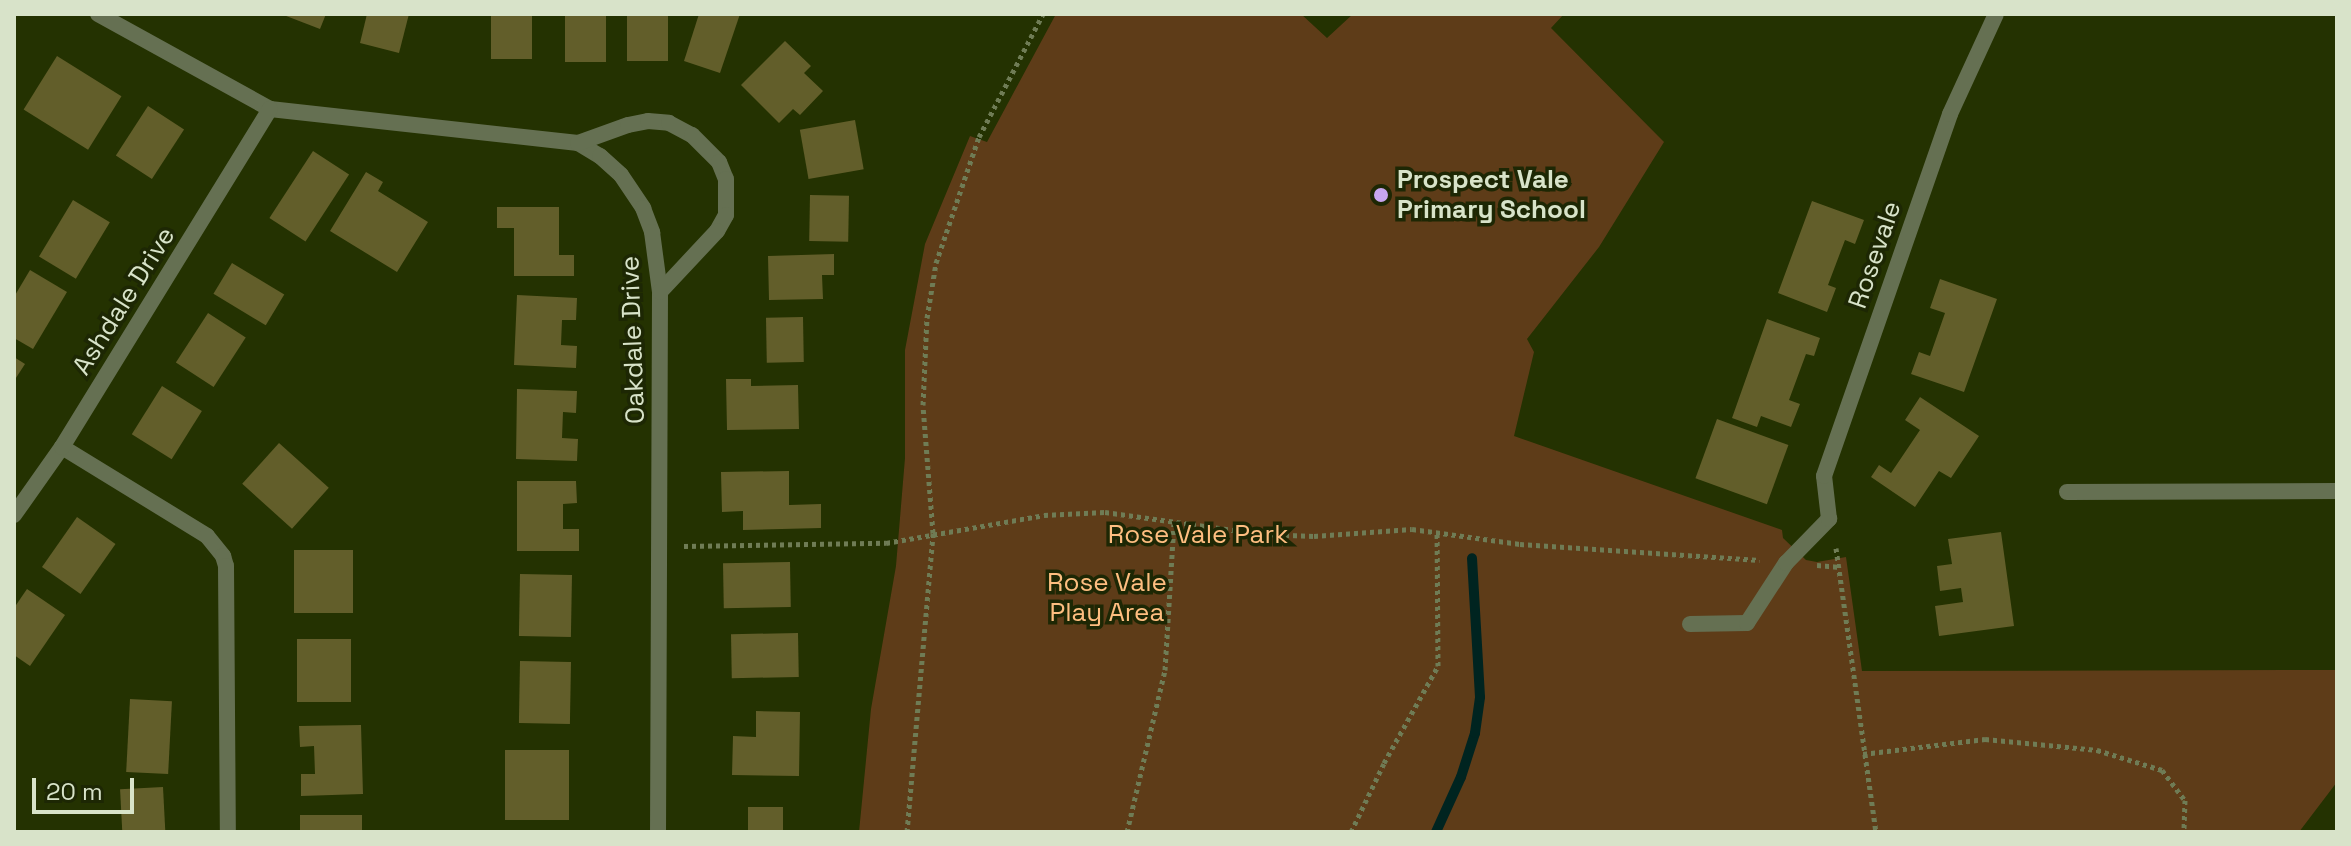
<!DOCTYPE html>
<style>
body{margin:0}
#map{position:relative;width:2351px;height:846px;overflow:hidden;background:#243201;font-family:"Space Grotesk",sans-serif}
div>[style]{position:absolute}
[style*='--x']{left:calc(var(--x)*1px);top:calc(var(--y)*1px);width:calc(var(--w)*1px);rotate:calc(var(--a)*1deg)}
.green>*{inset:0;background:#5e3c18}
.stream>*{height:10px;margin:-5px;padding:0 5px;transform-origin:5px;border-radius:5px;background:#002420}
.building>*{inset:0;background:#625e2a;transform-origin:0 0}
.path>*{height:5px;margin-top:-2.5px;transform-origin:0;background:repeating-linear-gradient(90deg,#6f7c55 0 4px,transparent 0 8px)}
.service>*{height:16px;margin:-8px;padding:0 8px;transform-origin:8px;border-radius:8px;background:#657052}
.minor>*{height:16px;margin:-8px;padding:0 8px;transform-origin:8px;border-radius:8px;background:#657052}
.dots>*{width:22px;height:22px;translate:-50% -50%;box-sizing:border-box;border:4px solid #1d2704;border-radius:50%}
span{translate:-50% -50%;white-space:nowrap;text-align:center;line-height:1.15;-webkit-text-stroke:7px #1d2704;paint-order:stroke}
.poi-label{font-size:26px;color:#d8e3c9;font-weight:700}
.left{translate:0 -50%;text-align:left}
.street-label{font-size:26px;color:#d8e3c9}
.park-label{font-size:26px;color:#febe80}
.frame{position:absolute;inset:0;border:16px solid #d8e3c9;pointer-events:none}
.scale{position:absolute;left:32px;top:778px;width:102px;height:36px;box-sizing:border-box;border:4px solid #d8e3c9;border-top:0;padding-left:10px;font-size:24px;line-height:28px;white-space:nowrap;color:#d8e3c9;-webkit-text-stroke:6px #1d2704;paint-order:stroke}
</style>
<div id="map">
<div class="green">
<i style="clip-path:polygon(1056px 14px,1301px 14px,1327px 38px,1353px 14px,1564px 14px,1551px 28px,1664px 142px,1599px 247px,1527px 339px,1534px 352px,1514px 436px,1782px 530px,1783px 538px,1806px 560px,1817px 562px,1846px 557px,1862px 671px,2337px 670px,2337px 782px,2299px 832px,859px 832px,871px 709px,896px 566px,905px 458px,905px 350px,925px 244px,970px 136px,987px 142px)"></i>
</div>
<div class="stream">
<i style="--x:1436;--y:832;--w:60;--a:-65.6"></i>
<i style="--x:1461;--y:777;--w:46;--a:-72.3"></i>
<i style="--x:1475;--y:733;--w:36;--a:-82"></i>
<i style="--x:1480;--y:697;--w:139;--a:-93.3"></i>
</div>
<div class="building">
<i style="clip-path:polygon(281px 14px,326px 14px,320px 29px)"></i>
<i style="clip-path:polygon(367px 14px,409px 14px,399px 53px,360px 43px)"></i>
<i style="left:491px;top:14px;width:41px;height:45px"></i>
<i style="left:565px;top:14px;width:41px;height:48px"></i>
<i style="left:627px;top:14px;width:41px;height:47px"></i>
<i style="clip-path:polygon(699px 14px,740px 14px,720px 73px,684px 61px)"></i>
<i style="clip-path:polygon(785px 41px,811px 66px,804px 73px,823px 91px,800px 115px,793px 109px,779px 123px,741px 85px)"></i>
<i style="left:57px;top:56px;width:76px;height:63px;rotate:32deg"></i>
<i style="left:148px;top:106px;width:43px;height:59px;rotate:33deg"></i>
<i style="left:855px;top:120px;width:50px;height:56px;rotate:80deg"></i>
<i style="left:313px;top:151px;width:43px;height:80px;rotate:33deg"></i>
<i style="clip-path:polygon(366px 172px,383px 182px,378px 191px,428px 222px,397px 272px,330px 231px)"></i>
<i style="left:810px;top:195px;width:39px;height:46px;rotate:1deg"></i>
<i style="left:73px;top:200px;width:43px;height:66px;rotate:31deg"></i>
<i style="clip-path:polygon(1812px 201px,1864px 220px,1855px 244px,1845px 240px,1828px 285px,1836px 288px,1827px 312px,1778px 293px)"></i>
<i style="clip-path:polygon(497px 207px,559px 207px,559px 255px,574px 255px,574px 276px,514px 276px,514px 228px,497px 228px)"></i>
<i style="clip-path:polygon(834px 254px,834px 275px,822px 275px,823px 299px,769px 300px,768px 256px)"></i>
<i style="left:232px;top:263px;width:61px;height:36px;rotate:31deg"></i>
<i style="clip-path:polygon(30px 270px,67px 292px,33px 349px,14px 338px,14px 297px)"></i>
<i style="clip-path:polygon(1940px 279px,1997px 299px,1964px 392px,1911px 374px,1919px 352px,1930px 356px,1945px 313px,1930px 308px)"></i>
<i style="clip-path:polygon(517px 295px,577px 298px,576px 320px,562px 320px,561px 345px,577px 346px,576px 368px,514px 365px)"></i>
<i style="left:208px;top:313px;width:45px;height:59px;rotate:33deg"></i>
<i style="left:803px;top:317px;width:45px;height:37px;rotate:89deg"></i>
<i style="clip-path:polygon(1767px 319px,1820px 338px,1814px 356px,1806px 354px,1789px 400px,1800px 404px,1791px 427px,1761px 416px,1757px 427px,1732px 418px)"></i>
<i style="clip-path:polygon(14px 357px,25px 364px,14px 381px)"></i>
<i style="clip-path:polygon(726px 379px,751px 379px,751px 386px,798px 385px,799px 429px,727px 430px)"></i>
<i style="left:162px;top:386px;width:47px;height:57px;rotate:32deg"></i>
<i style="clip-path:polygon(517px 389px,577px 391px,576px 413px,563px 412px,562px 438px,578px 439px,577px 461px,516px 459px)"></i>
<i style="clip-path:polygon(1920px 397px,1979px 436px,1951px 478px,1939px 471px,1915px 507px,1871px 477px,1879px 465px,1891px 473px,1920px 430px,1905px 420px)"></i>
<i style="left:1717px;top:419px;width:76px;height:63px;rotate:20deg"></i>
<i style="left:279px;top:443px;width:67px;height:55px;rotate:42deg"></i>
<i style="clip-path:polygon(789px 471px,789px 505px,821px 504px,821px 528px,743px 530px,743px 511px,722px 512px,721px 472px)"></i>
<i style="clip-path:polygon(517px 481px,576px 481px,577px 503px,563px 504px,563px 529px,579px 529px,579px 551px,517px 551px)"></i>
<i style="left:77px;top:517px;width:47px;height:61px;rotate:35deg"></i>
<i style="clip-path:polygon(2001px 532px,2014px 626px,1939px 636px,1935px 606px,1963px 602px,1961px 588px,1940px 591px,1937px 566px,1952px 564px,1948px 539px)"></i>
<i style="left:294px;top:550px;width:59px;height:63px"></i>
<i style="left:790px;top:562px;width:45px;height:67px;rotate:89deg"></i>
<i style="left:520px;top:574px;width:52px;height:62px;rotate:1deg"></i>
<i style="clip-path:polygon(27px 589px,65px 615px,30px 666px,14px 655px,14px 608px)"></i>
<i style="left:798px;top:633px;width:44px;height:67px;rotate:89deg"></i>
<i style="left:297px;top:639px;width:54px;height:63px"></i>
<i style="left:520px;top:661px;width:51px;height:62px;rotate:1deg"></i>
<i style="left:130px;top:699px;width:42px;height:73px;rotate:3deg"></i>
<i style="clip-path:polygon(756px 711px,800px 712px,799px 776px,732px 775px,733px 736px,756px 737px)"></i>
<i style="clip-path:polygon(361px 725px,363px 794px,301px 796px,301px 774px,315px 774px,314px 746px,300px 747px,299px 726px)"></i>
<i style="left:505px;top:750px;width:64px;height:70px"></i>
<i style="left:163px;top:787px;width:45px;height:43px;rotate:87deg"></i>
<i style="left:748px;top:807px;width:35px;height:25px"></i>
<i style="left:362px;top:815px;width:17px;height:62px;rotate:90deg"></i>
</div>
<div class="path">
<i style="--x:684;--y:546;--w:202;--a:-0.9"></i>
<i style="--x:886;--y:543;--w:160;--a:-10"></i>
<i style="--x:1044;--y:515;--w:61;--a:-2.8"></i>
<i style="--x:1105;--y:512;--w:158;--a:8"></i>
<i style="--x:1261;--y:534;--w:53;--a:2.2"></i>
<i style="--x:1314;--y:536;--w:98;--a:-4.1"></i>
<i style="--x:1412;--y:529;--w:109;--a:7.9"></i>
<i style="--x:1520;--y:544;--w:240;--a:3.8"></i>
<i style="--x:1836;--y:548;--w:287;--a:82"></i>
<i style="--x:1817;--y:565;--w:23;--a:5"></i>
<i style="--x:1863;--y:754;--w:123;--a:-7"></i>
<i style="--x:1985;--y:739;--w:113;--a:5.6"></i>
<i style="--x:2097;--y:750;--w:68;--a:17.1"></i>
<i style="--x:2162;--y:770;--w:38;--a:53"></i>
<i style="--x:2185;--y:800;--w:32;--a:92"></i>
<i style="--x:907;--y:832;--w:300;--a:-85"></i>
<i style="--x:933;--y:533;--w:128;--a:-94.5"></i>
<i style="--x:923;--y:405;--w:87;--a:-87.4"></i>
<i style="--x:927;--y:318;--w:56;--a:-80.7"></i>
<i style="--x:936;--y:263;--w:133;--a:-71.2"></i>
<i style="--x:979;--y:137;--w:139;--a:-62.5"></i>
<i style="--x:1127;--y:832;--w:166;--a:-76.8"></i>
<i style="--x:1165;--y:670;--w:146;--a:-86.5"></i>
<i style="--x:1351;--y:832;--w:76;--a:-64.4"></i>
<i style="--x:1384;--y:763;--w:111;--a:-60.9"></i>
<i style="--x:1438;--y:666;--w:135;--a:-90.4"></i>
</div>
<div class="service">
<i style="--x:1690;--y:624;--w:57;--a:-1"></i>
<i style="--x:1747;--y:623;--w:72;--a:-57"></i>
<i style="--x:1786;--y:563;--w:62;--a:-45.7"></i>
</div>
<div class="minor">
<i style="--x:98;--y:14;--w:196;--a:28.9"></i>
<i style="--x:270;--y:109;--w:310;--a:6.3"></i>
<i style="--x:578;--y:143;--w:26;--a:31"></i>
<i style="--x:600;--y:156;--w:28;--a:42"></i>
<i style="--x:621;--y:175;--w:40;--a:56"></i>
<i style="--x:643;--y:208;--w:26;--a:69"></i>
<i style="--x:652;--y:232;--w:61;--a:82.4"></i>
<i style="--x:660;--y:292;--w:540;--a:90.21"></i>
<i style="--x:578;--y:143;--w:53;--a:-19.8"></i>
<i style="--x:628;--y:125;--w:20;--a:-11"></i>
<i style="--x:648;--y:121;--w:21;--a:5"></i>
<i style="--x:669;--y:123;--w:26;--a:28"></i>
<i style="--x:692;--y:135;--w:38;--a:45"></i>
<i style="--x:719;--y:162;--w:18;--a:68"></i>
<i style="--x:726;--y:179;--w:36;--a:90"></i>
<i style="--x:726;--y:215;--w:18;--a:119"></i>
<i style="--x:717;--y:231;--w:83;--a:133.1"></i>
<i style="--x:62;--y:447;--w:170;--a:31.5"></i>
<i style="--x:207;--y:536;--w:26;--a:51"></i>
<i style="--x:223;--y:556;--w:10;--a:73"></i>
<i style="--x:226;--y:566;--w:266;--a:89.6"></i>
<i style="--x:2067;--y:492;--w:270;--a:-0.2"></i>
<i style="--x:14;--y:515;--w:83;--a:-54.8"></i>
<i style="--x:62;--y:447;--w:397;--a:-58.4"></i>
<i style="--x:1829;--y:519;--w:43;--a:-96.6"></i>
<i style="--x:1824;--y:476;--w:383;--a:-70.8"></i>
<i style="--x:1950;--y:114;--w:110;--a:-65.3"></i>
</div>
<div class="dots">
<i style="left:1381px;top:195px;background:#c7a6ef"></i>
</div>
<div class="poi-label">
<span class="left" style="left:1397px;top:195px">Prospect Vale<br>Primary School</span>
</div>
<div class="street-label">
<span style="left:1875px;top:255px;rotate:-71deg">Rosevale</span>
<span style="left:124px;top:301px;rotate:-58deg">Ashdale Drive</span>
<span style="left:633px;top:340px;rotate:-92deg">Oakdale Drive</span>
</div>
<div class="park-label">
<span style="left:1198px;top:535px">Rose Vale Park</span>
<span style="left:1107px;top:598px">Rose Vale<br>Play Area</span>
</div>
<div class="frame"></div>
<div class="scale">20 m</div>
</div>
